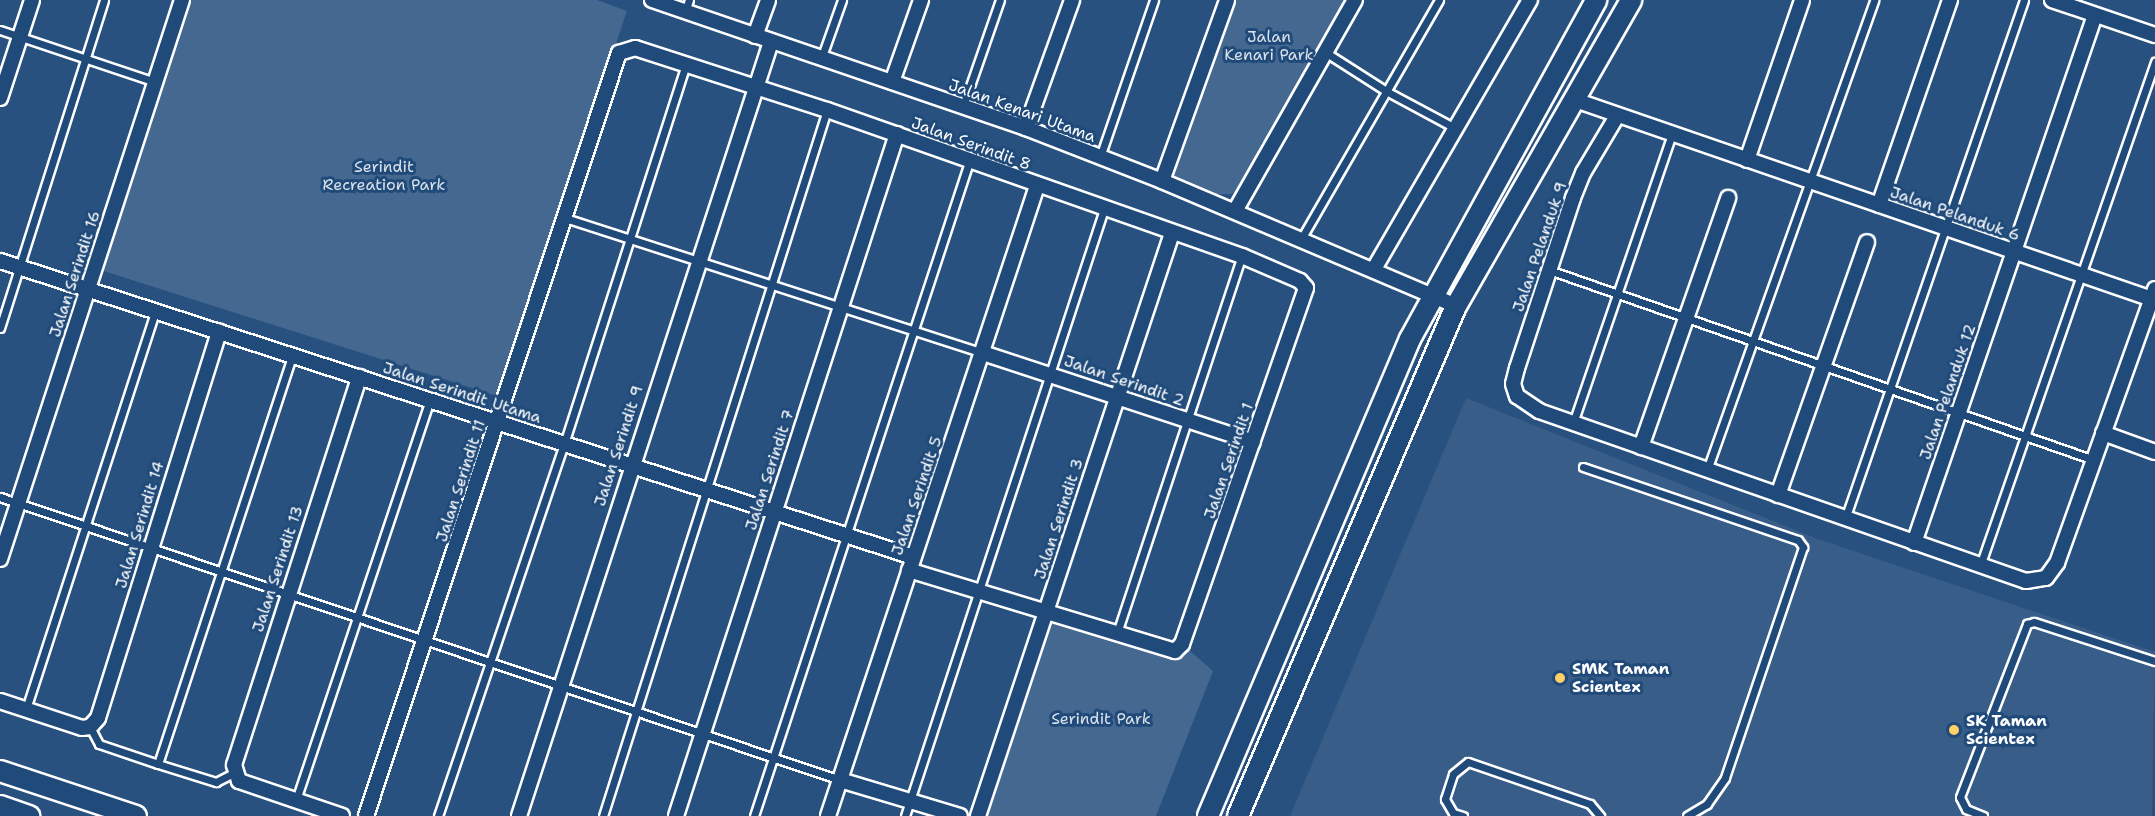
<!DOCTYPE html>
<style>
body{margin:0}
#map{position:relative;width:2155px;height:816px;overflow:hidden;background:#28517f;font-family:"Shantell Sans",sans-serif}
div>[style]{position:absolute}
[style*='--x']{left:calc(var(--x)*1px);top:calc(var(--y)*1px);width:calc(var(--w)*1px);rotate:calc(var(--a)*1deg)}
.built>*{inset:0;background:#375d88}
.green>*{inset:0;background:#446890}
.roads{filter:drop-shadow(2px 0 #fff) drop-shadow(-2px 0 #fff) drop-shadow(0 2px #fff) drop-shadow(0 -2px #fff)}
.lane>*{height:7px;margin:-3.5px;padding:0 3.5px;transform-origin:3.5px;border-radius:3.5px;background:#1f4a7a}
.street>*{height:14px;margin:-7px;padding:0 7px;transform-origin:7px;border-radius:7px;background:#1f4a7a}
.secondary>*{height:20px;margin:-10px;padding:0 10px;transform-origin:10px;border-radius:10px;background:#1f4a7a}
.dots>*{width:16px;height:16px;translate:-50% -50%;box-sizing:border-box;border:3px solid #1f4a7a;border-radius:50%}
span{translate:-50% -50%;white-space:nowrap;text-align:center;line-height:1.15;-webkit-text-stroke:6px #1f4a7a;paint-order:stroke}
.park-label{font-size:16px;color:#dae1e9}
.street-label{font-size:16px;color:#fff}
.poi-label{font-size:16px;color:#fff;font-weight:700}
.left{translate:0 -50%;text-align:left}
</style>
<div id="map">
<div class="built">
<i style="clip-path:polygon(1466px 398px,1818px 539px,2155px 652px,2152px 816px,1290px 816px)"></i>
</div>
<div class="green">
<i style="clip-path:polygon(178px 0,597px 0,627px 11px,497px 396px,88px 266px)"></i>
<i style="clip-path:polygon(1236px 0,1349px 0,1269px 137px,1261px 143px,1261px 160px,1249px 178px,1232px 194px,1205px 194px,1173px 175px)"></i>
<i style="clip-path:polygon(1046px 611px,1166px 650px,1182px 644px,1213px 671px,1156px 816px,978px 816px)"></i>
</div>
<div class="roads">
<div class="lane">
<i style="--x:685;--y:12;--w:13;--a:-72"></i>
<i style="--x:0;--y:30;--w:163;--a:18.5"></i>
<i style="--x:1325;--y:52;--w:72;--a:32.6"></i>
<i style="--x:1386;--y:91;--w:78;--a:28.2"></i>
<i style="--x:821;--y:59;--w:63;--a:-70.4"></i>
<i style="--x:963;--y:106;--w:112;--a:-70.8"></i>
<i style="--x:1100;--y:157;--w:166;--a:-71"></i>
<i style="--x:565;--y:218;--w:438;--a:17.9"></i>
<i style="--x:1301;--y:239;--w:276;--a:-60"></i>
<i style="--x:1549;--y:270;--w:577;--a:19.22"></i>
<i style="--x:0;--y:328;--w:344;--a:-72.4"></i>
<i style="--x:1573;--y:423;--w:305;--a:-71.1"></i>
<i style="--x:1583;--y:467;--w:227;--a:18.8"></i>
<i style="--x:1798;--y:540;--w:9;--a:54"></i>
<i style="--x:1803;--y:547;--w:244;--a:108.7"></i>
<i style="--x:1725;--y:778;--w:32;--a:125"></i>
<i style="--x:1707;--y:804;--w:23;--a:149"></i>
<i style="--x:1707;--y:470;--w:499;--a:-70.4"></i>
<i style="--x:0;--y:497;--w:886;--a:18.62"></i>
<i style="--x:1845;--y:519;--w:549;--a:-70.97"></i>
<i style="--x:1980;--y:566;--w:534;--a:-70.85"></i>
<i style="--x:1117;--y:633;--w:397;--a:-71.7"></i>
<i style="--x:26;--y:709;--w:418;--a:-72"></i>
<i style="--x:90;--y:727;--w:19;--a:62"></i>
<i style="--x:99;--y:744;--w:62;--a:18.7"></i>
<i style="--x:158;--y:764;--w:61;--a:17.2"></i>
<i style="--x:216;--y:782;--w:20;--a:-27"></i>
<i style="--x:158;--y:764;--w:429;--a:-71.8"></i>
<i style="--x:296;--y:800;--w:422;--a:-71.5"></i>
<i style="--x:438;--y:816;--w:393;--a:-71.3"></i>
<i style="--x:564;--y:444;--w:397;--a:-72.2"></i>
<i style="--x:603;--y:816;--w:741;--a:-72.4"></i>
<i style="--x:754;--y:816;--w:688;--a:-71.8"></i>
<i style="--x:905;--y:816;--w:639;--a:-71.85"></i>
<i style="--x:1463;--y:816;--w:10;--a:-163"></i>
<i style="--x:1453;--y:813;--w:16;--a:-120"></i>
<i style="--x:1445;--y:799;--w:26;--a:-72"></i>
<i style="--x:1453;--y:774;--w:19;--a:-39"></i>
<i style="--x:1468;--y:762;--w:129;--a:19"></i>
<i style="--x:1590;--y:804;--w:16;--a:50"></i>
<i style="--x:1983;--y:816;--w:18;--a:-158"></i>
<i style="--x:1966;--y:809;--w:13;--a:-117"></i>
<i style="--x:1960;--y:797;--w:186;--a:-68.8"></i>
<i style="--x:2027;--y:624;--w:7;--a:-16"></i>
<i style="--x:2034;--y:622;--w:127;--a:17.9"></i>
</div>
<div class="street">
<i style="--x:652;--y:0;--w:395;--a:18.9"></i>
<i style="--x:1026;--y:128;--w:146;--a:21.3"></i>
<i style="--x:1162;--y:181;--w:319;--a:23"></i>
<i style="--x:2052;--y:0;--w:109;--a:18.8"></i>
<i style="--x:755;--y:36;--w:38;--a:-70"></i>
<i style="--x:892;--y:82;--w:87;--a:-70.5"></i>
<i style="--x:0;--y:98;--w:103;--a:-71.9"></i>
<i style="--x:1575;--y:100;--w:610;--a:19.03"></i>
<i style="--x:1617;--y:116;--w:66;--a:120.8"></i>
<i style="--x:1583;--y:173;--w:27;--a:112"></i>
<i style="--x:1573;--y:198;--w:179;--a:108.2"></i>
<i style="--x:1517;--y:368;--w:16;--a:104"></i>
<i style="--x:1513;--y:384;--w:13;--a:72"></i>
<i style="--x:1517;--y:396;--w:27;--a:34"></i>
<i style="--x:1539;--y:411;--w:516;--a:19.24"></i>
<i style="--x:2026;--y:581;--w:20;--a:-9"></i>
<i style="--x:2046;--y:578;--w:19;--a:-54"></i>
<i style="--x:2057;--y:563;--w:291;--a:-70.3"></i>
<i style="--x:1026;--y:128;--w:136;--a:-70.2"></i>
<i style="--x:1747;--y:160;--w:169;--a:-71"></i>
<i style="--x:1162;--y:181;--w:192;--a:-70.2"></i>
<i style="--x:1879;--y:205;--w:217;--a:-70.9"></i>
<i style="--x:1235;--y:211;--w:243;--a:-60.4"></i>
<i style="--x:0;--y:261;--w:960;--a:17.96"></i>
<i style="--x:1374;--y:269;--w:311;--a:-59.9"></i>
<i style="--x:983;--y:353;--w:284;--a:18.2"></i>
<i style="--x:2103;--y:433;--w:55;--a:20.1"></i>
<i style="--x:1641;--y:447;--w:264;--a:-70.7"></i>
<i style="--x:1778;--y:495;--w:268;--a:-70.6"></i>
<i style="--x:1914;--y:543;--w:558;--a:-71.08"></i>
<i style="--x:0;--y:559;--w:588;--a:-71.97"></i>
<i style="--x:0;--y:701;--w:86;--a:18.2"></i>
<i style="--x:82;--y:728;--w:8;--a:-7"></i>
<i style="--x:90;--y:727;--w:12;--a:-48"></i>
<i style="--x:98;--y:718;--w:405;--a:-72.6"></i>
<i style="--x:840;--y:780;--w:125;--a:16.7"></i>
<i style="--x:342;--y:816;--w:109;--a:-161.2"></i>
<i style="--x:239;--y:781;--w:17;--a:-107"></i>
<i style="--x:234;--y:765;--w:408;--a:-72.1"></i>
<i style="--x:366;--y:816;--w:804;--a:-71.66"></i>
<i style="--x:619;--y:53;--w:17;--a:-17"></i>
<i style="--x:635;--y:48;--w:202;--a:17.9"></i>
<i style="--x:827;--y:110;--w:440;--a:19.4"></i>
<i style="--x:1242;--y:256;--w:63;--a:23.3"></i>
<i style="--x:1300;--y:281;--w:9;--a:49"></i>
<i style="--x:1306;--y:288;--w:377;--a:109.2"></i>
<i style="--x:1182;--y:644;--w:10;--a:135"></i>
<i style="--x:1175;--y:651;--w:278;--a:-163.1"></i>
<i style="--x:519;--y:816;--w:814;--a:-71.97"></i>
<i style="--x:676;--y:816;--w:717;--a:-72.05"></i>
<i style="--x:828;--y:816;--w:664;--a:-71.65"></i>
<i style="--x:978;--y:816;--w:614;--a:-71.59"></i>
</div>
<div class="secondary">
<i style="--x:0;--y:771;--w:143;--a:18.3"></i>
<i style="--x:0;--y:806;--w:31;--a:19"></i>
<i style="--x:1208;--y:816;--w:518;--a:-67.05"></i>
<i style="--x:1410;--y:339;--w:387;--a:-61.2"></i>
<i style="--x:1238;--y:816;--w:555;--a:-66.86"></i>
<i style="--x:1456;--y:306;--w:353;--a:-60.2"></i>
</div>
</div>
<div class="dots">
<i style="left:1560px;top:678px;background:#ffd166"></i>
<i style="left:1954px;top:730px;background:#ffd166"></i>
</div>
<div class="park-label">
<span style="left:1269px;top:46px">Jalan<br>Kenari Park</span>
<span style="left:384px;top:176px">Serindit<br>Recreation Park</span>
<span style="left:1101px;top:719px">Serindit Park</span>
</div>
<div class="street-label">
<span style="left:1022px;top:111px;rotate:20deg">Jalan Kenari Utama</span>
<span style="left:971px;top:144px;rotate:20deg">Jalan Serindit 8</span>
<span style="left:1955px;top:214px;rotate:19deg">Jalan Pelanduk 6</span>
<span style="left:1540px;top:247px;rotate:-71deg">Jalan Pelanduk 9</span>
<span style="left:75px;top:274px;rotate:-72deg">Jalan Serindit 16</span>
<span style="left:1124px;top:381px;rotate:19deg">Jalan Serindit 2</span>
<span style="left:1948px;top:392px;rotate:-71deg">Jalan Pelanduk 12</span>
<span style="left:462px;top:393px;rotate:18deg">Jalan Serindit Utama</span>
<span style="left:619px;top:446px;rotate:-72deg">Jalan Serindit 9</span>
<span style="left:1229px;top:461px;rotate:-71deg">Jalan Serindit 1</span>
<span style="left:770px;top:470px;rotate:-72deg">Jalan Serindit 7</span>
<span style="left:461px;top:481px;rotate:-72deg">Jalan Serindit 11</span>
<span style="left:917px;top:496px;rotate:-71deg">Jalan Serindit 5</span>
<span style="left:1059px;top:519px;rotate:-72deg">Jalan Serindit 3</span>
<span style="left:140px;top:525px;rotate:-73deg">Jalan Serindit 14</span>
<span style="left:278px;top:569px;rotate:-72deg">Jalan Serindit 13</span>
</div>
<div class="poi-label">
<span class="left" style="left:1572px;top:678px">SMK Taman<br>Scientex</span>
<span class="left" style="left:1966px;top:730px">SK Taman<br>Scientex</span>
</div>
</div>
